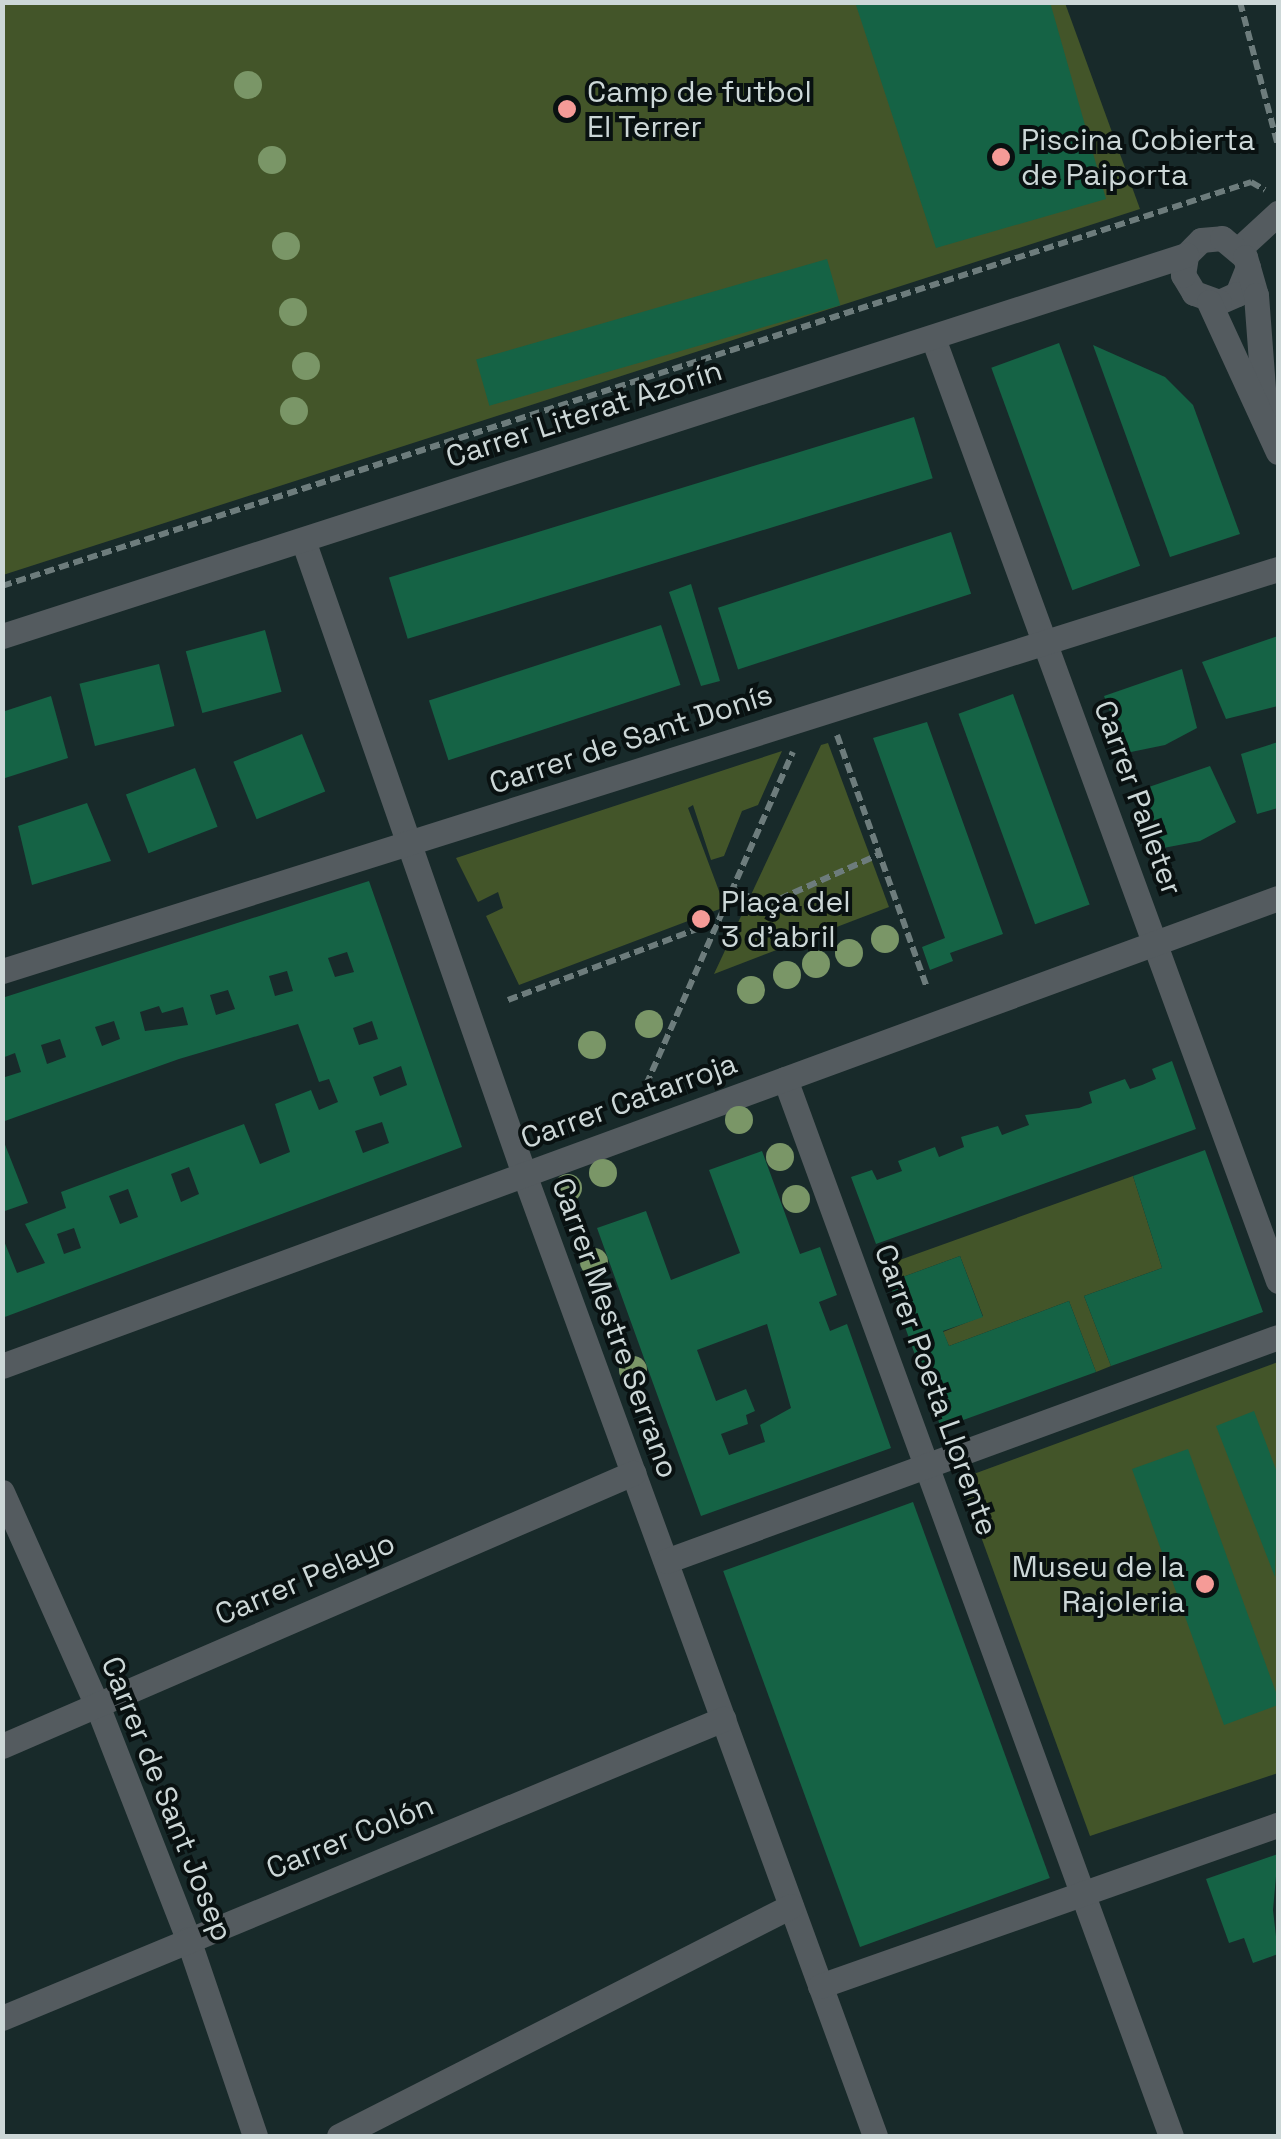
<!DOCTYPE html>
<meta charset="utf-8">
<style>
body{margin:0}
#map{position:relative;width:1281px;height:2139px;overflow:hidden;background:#182a2a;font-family:"Space Grotesk",sans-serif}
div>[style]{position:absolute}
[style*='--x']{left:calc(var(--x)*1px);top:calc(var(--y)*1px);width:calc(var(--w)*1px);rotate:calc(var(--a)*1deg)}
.green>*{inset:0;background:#435529}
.building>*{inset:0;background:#156345;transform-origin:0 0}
.path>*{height:6px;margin-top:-3px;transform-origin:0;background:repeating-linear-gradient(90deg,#6d7c7c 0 10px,transparent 0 15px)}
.minor>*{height:25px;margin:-12.5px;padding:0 12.5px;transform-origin:12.5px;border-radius:12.5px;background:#545b5f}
.trees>*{width:28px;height:28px;margin:-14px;border-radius:50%;background:#7a9667}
.dots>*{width:28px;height:28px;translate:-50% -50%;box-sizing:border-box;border:5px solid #091111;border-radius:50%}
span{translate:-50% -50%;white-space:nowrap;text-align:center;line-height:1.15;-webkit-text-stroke:8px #091111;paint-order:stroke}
.poi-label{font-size:30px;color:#ccd7d7}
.left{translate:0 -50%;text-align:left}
.right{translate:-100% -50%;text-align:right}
.street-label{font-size:30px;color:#ccd7d7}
.frame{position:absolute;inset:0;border:5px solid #ccd7d7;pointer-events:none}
</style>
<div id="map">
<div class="green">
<i style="clip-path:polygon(2px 3px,1065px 3px,1140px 209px,3px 575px)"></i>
<i style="clip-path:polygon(828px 743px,889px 907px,714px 974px,821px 745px)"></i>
<i style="clip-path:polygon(782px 751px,758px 805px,742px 811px,724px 856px,711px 860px,693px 805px,688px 808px,725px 907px,519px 985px,486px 916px,503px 908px,498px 892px,478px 902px,456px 858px)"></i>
<i style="clip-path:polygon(1133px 1176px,1162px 1268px,1084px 1296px,1111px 1366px,1096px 1372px,1069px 1301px,949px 1346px,943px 1332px,983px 1316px,960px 1256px,889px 1282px,883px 1266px)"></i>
<i style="clip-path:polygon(1278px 1362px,1278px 1773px,1090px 1836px,960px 1479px)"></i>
</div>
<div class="building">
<i style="clip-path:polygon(855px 2px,1050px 2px,1106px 199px,936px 248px)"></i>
<i style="left:827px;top:259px;width:48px;height:365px;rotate:74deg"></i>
<i style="left:1059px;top:343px;width:237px;height:72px;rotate:70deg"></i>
<i style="clip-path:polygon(1093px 345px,1165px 377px,1193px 405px,1240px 534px,1170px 557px)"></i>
<i style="left:914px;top:417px;width:64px;height:549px;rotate:73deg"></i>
<i style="left:951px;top:532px;width:65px;height:245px;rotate:72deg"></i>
<i style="clip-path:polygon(691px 584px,720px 681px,701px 686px,669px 592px)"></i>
<i style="left:661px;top:625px;width:63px;height:244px;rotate:72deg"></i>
<i style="left:265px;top:630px;width:64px;height:82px;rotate:75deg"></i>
<i style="clip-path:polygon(1278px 636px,1278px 706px,1226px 719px,1202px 662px)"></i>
<i style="left:159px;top:664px;width:64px;height:82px;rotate:76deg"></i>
<i style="clip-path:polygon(1182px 669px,1197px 728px,1165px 745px,1126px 753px,1104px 696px)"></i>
<i style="left:1013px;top:694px;width:224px;height:58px;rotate:70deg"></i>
<i style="clip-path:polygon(51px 696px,68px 758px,2px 779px,2px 712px)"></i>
<i style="clip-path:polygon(927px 722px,1003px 934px,950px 953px,953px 961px,930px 970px,922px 947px,945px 938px,873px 738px)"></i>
<i style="left:302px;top:734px;width:62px;height:74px;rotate:68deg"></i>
<i style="clip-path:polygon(1278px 742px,1278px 808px,1257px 814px,1241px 754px)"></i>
<i style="clip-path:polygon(1210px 766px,1236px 822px,1200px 841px,1158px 849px,1143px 789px)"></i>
<i style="left:195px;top:768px;width:63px;height:74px;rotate:69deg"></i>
<i style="clip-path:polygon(87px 803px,111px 861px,32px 885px,18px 826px)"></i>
<i style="clip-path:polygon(evenodd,369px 881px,462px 1147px,2px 1318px,2px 1236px,17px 1273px,45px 1263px,25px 1224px,66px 1208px,61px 1192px,244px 1124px,260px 1164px,290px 1152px,275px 1104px,311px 1090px,319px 1110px,338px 1102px,329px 1079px,319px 1082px,298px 1024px,179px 1059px,2px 1122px,2px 1078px,21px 1072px,15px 1053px,2px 1058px,2px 998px,369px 881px,347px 952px,354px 972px,335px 977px,328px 958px,347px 952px,369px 881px,287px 971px,293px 991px,275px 996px,269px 976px,287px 971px,369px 881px,228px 990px,235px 1009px,216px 1015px,210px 995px,228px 990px,369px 881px,159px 1006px,162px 1013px,183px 1007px,188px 1025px,145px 1031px,140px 1012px,159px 1006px,369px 881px,114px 1021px,120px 1039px,102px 1046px,95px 1027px,114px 1021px,369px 881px,372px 1021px,378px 1039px,359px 1045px,353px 1028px,372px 1021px,369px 881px,60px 1039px,66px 1057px,47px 1064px,41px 1045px,60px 1039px,369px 881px,401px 1066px,407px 1085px,380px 1096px,373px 1077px,401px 1066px,369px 881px,382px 1122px,389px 1143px,363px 1153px,355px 1131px,382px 1122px,369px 881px,189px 1167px,199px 1194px,181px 1202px,171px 1174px,189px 1167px,369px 881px,128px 1189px,138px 1217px,120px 1224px,109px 1196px,128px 1189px,369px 881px,74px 1228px,81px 1248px,64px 1254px,57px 1234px,74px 1228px)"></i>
<i style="clip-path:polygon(1172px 1061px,1196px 1129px,876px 1244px,851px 1177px,872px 1170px,877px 1180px,902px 1171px,898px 1161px,935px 1147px,939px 1157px,964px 1147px,961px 1137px,998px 1126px,1002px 1135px,1029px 1125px,1025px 1115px,1079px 1108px,1092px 1103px,1089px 1092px,1125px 1079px,1130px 1089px,1142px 1085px,1156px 1079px,1152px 1069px)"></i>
<i style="clip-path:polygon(2px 1137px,28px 1203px,2px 1212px)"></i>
<i style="clip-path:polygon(1205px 1150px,1263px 1312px,1111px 1366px,1084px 1296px,1162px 1268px,1133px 1176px)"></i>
<i style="clip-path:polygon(evenodd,762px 1151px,800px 1254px,820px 1247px,837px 1295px,819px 1302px,830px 1331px,847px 1324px,891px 1448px,701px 1516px,597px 1228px,646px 1211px,671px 1280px,740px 1253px,709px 1170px,762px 1151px,767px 1324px,791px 1408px,760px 1425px,765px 1442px,729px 1455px,721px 1434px,748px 1424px,746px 1415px,755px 1411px,746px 1389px,716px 1401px,697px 1350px,767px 1324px)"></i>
<i style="clip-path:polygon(960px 1256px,983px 1317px,943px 1331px,949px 1346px,1069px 1301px,1096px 1372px,941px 1428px,889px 1282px)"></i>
<i style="clip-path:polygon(1254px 1411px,1278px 1475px,1275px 1577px,1216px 1426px)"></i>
<i style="clip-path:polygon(1188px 1449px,1278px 1698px,1278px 1705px,1224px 1725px,1132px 1469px)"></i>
<i style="left:913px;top:1502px;width:400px;height:202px;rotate:70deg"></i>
<i style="clip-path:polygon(1278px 1854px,1273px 1910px,1278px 1954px,1253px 1963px,1244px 1938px,1229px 1943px,1206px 1879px)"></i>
</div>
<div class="path">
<i style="--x:1240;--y:2;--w:149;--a:75.2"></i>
<i style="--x:2;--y:586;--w:1313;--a:-17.92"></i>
<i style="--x:1251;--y:182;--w:16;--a:30"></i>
<i style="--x:837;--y:735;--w:269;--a:70.4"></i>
<i style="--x:733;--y:889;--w:37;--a:26"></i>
<i style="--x:766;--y:905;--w:125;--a:-24.1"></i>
<i style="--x:508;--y:1000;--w:224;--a:-20.6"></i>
<i style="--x:646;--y:1085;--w:364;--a:-66.2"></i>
</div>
<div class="minor">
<i style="--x:1240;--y:248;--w:52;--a:-42.6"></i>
<i style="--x:1248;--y:267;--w:29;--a:112"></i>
<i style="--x:1237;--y:294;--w:20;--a:156"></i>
<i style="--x:1219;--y:302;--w:27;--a:-160"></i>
<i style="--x:1194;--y:293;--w:21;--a:-121"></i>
<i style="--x:1183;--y:275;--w:20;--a:-81"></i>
<i style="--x:1186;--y:255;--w:21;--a:-45"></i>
<i style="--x:1201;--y:240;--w:21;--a:-5"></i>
<i style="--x:1222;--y:238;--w:30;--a:40"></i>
<i style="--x:1245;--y:257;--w:40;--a:74"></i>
<i style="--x:1256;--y:295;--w:121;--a:85.7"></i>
<i style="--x:1209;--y:302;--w:165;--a:65.3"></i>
<i style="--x:933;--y:338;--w:1004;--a:69.9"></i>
<i style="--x:303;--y:540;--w:671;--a:70.78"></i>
<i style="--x:524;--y:1174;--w:1024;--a:69.95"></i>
<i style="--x:2;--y:636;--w:1244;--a:-17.84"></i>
<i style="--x:2;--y:971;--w:1338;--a:-17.49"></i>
<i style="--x:785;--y:1079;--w:1125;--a:69.94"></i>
<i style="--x:2;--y:1366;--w:1359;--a:-20.14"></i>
<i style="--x:2;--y:1492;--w:233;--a:66"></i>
<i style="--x:97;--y:1705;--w:251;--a:68.7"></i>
<i style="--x:188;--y:1939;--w:208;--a:71.2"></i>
<i style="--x:666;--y:1561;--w:652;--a:-20.1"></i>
<i style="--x:2;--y:1746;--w:688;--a:-23.4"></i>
<i style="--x:820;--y:1986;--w:485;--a:-19.4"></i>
<i style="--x:2;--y:2018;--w:781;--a:-22.52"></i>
<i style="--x:339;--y:2136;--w:507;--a:-26.97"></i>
</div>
<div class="trees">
<i style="left:248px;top:85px"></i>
<i style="left:272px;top:160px"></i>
<i style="left:286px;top:246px"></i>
<i style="left:293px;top:312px"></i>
<i style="left:306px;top:366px"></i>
<i style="left:294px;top:411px"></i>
<i style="left:885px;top:939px"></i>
<i style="left:849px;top:953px"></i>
<i style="left:816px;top:964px"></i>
<i style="left:787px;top:975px"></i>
<i style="left:751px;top:990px"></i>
<i style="left:649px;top:1024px"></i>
<i style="left:592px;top:1045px"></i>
<i style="left:739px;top:1120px"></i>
<i style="left:780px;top:1157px"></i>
<i style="left:603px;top:1173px"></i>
<i style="left:568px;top:1188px"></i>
<i style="left:796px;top:1199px"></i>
<i style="left:594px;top:1262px"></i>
<i style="left:633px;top:1370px"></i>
</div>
<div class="dots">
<i style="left:567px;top:109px;background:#f59b97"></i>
<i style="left:1001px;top:157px;background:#f59b97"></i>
<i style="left:701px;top:919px;background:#f59b97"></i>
<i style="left:1205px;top:1584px;background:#f59b97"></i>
</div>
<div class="poi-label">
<span class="left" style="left:587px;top:109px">Camp de futbol<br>El Terrer</span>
<span class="left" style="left:1021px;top:157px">Piscina Cobierta<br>de Paiporta</span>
<span class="left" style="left:721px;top:919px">Plaça del<br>3 d'abril</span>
<span class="right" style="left:1185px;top:1584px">Museu de la<br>Rajoleria</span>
</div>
<div class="street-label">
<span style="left:584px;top:414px;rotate:-18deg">Carrer Literat Azorín</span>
<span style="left:631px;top:739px;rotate:-18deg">Carrer de Sant Donís</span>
<span style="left:1138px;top:798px;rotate:70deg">Carrer Palleter</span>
<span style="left:629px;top:1101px;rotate:-20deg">Carrer Catarroja</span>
<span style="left:615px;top:1328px;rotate:70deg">Carrer Mestre Serrano</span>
<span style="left:936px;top:1390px;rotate:70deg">Carrer Poeta Llorente</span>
<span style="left:305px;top:1579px;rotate:-23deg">Carrer Pelayo</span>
<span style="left:167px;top:1799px;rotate:68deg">Carrer de Sant Josep</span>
<span style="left:350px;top:1837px;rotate:-22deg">Carrer Colón</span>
</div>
<div class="frame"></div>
</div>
